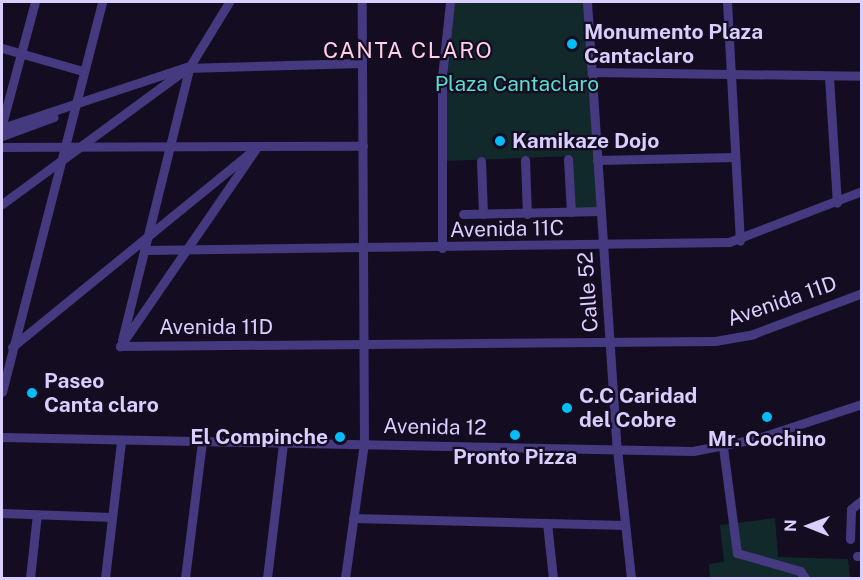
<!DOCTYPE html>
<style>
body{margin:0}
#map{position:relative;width:863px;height:580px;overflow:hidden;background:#140d21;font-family:"Public Sans",sans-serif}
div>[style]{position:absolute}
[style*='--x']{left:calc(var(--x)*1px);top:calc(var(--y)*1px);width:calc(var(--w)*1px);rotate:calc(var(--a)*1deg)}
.green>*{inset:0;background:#11292b}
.minor>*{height:9px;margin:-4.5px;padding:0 4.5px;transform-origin:4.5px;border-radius:4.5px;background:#453980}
.dots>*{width:16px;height:16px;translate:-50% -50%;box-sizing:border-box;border:3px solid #140d21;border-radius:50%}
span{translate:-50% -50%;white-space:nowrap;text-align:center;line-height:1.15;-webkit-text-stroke:4.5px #140d21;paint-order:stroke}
.poi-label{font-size:21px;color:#daceff;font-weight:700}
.left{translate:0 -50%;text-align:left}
.right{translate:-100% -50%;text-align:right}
.park-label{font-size:21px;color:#5bdecf}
.street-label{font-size:21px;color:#daceff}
.neighbourhood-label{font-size:22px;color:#ffd0e8;letter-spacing:1.5px}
.frame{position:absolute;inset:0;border:3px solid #daceff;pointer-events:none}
.north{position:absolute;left:779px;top:496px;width:60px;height:60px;-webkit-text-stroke:4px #140d21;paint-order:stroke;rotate:271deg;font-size:16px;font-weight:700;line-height:24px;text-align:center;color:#daceff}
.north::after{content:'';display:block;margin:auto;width:21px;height:27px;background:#daceff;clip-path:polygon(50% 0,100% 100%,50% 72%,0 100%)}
</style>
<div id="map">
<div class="green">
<i style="clip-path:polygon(451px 2px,586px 2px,598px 210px,573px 210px,570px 156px,444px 161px)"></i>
<i style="clip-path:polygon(775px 518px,778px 557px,848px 559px,850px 578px,710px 578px,709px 564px,724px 562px,720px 525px)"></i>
</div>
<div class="minor">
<i style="--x:587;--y:2;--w:448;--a:86.2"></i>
<i style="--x:617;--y:449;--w:130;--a:83.8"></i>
<i style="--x:727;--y:2;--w:239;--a:86.9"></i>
<i style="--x:2;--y:48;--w:84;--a:15.9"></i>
<i style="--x:185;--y:68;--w:177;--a:-1.6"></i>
<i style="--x:592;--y:72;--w:270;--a:0.8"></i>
<i style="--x:829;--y:77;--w:126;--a:86.4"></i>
<i style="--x:2;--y:124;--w:126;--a:-74.9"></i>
<i style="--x:2;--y:128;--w:198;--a:-18.3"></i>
<i style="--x:190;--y:66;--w:233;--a:143.7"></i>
<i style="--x:2;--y:136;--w:55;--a:-20.1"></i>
<i style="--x:2;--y:147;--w:361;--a:-0.2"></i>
<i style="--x:568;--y:159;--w:53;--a:86.8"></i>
<i style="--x:525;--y:160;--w:54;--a:87.9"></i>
<i style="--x:597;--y:160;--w:138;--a:-1.2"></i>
<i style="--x:481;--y:161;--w:53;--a:87.8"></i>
<i style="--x:463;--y:214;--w:138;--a:-1.2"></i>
<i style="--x:442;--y:248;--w:171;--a:-90"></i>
<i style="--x:442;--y:77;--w:75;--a:-83.9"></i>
<i style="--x:144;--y:250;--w:585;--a:-0.78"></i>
<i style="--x:729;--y:242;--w:142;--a:-21"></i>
<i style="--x:122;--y:340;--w:282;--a:-76.1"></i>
<i style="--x:190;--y:66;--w:75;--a:-58.6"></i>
<i style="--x:12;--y:347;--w:316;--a:-39.2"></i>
<i style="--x:257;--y:147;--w:242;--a:124.5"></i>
<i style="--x:120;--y:346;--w:595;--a:-0.48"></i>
<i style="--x:715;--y:341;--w:39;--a:-10"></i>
<i style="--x:753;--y:334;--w:116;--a:-20.6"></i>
<i style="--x:2;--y:392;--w:403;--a:-75.6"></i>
<i style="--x:2;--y:437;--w:691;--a:1.16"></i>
<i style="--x:693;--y:451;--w:63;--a:-11"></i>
<i style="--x:755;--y:439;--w:113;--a:-18.1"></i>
<i style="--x:723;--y:447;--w:107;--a:82.5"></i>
<i style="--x:737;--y:553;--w:66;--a:15.9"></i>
<i style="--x:800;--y:571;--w:9;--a:54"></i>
<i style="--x:2;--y:513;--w:110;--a:2.1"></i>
<i style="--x:353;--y:518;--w:272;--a:1.5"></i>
<i style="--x:547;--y:523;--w:55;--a:83.8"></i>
<i style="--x:850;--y:539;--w:30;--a:-88"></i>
<i style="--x:851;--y:509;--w:14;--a:-39"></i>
<i style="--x:857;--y:556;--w:5;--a:0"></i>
<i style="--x:30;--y:578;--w:64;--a:-83.8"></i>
<i style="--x:105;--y:578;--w:138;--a:-83.3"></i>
<i style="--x:185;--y:578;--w:137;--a:-82.9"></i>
<i style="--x:267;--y:578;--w:136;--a:-83.2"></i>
<i style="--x:345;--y:578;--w:136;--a:-82"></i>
<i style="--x:364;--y:443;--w:441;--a:-90.3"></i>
</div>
<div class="dots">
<i style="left:572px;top:44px;background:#02bdf7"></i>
<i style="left:500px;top:141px;background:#02bdf7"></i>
<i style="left:32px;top:393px;background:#02bdf7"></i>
<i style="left:567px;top:408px;background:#02bdf7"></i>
<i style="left:767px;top:417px;background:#02bdf7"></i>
<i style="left:515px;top:435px;background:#02bdf7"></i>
<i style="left:340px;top:437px;background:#02bdf7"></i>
</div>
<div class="poi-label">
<span class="left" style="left:584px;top:44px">Monumento Plaza<br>Cantaclaro</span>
<span class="left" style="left:512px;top:141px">Kamikaze Dojo</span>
<span class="left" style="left:44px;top:393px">Paseo<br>Canta claro</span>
<span class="left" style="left:579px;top:408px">C.C Caridad<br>del Cobre</span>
<span class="right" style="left:328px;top:437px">El Compinche</span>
<span style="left:767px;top:439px">Mr. Cochino</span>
<span style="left:515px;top:457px">Pronto Pizza</span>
</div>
<div class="park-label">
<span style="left:517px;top:84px">Plaza Cantaclaro</span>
</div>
<div class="street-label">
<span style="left:507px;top:229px;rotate:-1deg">Avenida 11C</span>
<span style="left:588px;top:292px;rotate:-94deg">Calle 52</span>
<span style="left:782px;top:301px;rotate:-19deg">Avenida 11D</span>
<span style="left:216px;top:327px">Avenida 11D</span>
<span style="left:435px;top:427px;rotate:1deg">Avenida 12</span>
</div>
<div class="neighbourhood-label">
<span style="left:408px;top:51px">CANTA CLARO</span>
</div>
<div class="frame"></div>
<div class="north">N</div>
</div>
